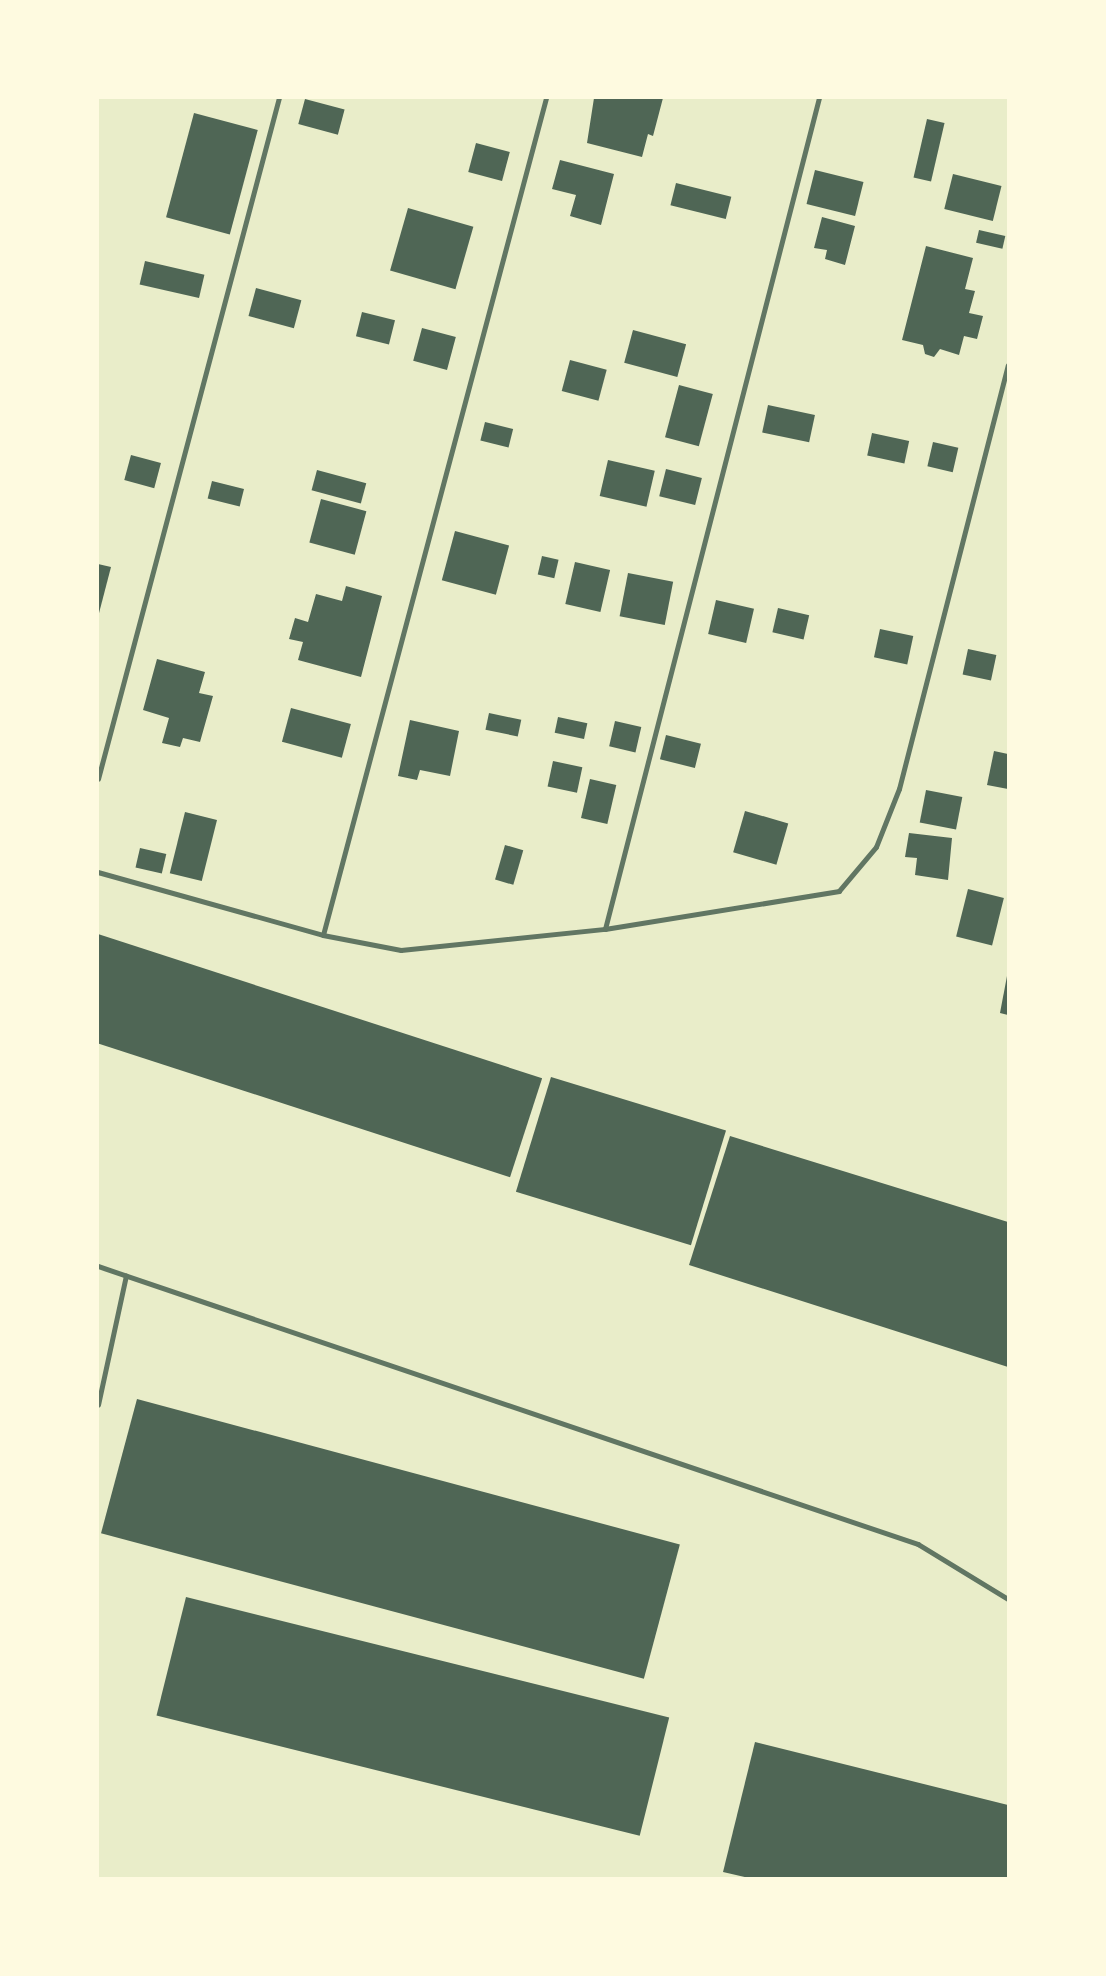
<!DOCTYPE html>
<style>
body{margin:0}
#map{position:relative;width:1106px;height:1976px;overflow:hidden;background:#e9edc9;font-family:Overpass,sans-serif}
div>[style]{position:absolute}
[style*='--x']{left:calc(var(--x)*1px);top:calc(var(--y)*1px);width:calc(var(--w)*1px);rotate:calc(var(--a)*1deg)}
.building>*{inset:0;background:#4f6655;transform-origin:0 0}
.service>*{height:4.5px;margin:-2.25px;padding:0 2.25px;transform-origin:2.25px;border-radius:2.25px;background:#617663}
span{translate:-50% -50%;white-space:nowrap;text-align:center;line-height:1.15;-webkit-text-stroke:5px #fefae0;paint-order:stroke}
.frame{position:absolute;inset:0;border:99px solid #fefae0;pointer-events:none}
</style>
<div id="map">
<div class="building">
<i style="clip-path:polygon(594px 98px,663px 98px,653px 136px,648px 134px,642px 157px,587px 143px)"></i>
<i style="left:305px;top:99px;width:41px;height:26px;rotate:15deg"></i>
<i style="left:194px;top:113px;width:66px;height:108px;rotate:15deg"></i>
<i style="left:927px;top:119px;width:18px;height:60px;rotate:13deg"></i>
<i style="left:476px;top:143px;width:35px;height:30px;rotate:15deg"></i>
<i style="clip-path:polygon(560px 160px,614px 174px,601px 225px,570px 216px,576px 195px,552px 189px)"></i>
<i style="left:815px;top:170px;width:50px;height:35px;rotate:14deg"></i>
<i style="left:953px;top:174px;width:50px;height:36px;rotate:14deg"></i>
<i style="left:676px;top:183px;width:57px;height:23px;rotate:14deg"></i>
<i style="left:408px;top:208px;width:68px;height:65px;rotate:16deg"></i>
<i style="clip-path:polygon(822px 217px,855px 226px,845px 265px,825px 259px,827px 250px,814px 248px)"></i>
<i style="left:979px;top:230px;width:27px;height:13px;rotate:13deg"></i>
<i style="clip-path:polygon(926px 246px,973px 258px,965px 289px,975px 291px,969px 313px,983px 316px,977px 339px,964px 336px,959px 355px,940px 349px,934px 357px,925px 354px,923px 345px,902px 340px)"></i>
<i style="left:145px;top:261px;width:61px;height:24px;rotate:13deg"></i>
<i style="left:256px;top:288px;width:47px;height:29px;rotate:15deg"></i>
<i style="left:362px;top:312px;width:34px;height:25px;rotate:14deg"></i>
<i style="left:422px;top:328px;width:35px;height:34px;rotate:15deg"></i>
<i style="left:633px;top:330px;width:55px;height:34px;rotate:15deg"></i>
<i style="left:570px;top:360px;width:38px;height:32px;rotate:15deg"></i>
<i style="left:679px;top:385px;width:35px;height:54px;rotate:15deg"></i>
<i style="left:768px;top:405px;width:48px;height:28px;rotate:12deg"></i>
<i style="left:485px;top:422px;width:29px;height:19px;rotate:14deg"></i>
<i style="left:872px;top:433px;width:38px;height:23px;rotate:12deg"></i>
<i style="left:933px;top:442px;width:26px;height:25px;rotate:13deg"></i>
<i style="left:131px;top:455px;width:31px;height:26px;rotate:15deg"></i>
<i style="left:608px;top:460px;width:48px;height:37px;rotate:13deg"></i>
<i style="left:666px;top:469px;width:37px;height:28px;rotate:14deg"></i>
<i style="left:317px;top:470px;width:51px;height:21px;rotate:15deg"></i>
<i style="left:212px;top:481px;width:33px;height:18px;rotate:14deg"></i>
<i style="left:321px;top:499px;width:47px;height:45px;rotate:15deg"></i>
<i style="left:455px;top:531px;width:56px;height:51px;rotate:15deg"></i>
<i style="left:542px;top:556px;width:17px;height:19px;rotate:13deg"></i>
<i style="left:575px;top:562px;width:36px;height:43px;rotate:13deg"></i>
<i style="clip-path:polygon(98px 564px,111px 567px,98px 617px)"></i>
<i style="left:628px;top:573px;width:46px;height:44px;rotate:11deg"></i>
<i style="clip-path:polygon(346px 586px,382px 596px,361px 677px,298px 660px,303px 642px,289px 639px,295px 618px,308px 622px,316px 594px,342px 601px)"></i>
<i style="left:716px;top:600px;width:39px;height:35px;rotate:13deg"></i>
<i style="left:778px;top:608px;width:32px;height:25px;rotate:13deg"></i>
<i style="left:880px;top:629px;width:34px;height:29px;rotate:12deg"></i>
<i style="left:968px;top:649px;width:29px;height:26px;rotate:12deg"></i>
<i style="clip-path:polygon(157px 659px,205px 672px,199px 693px,213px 696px,200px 742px,183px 738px,180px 747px,162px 743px,169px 718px,143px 710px)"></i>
<i style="left:291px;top:708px;width:62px;height:35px;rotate:15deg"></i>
<i style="left:489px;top:713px;width:33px;height:17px;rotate:12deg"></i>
<i style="left:558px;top:717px;width:30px;height:16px;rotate:12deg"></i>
<i style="clip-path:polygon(410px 720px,459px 731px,450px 776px,420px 770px,417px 780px,398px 776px)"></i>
<i style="left:615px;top:721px;width:27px;height:26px;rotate:13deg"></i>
<i style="left:666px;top:735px;width:36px;height:25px;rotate:14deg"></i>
<i style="clip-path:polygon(994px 751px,1008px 754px,1008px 789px,987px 785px)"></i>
<i style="left:553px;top:761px;width:30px;height:26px;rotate:12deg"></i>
<i style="left:590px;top:779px;width:27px;height:40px;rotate:13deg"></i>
<i style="left:926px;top:790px;width:37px;height:33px;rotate:11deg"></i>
<i style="left:745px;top:811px;width:45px;height:43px;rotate:16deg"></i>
<i style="left:185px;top:812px;width:33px;height:63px;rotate:14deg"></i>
<i style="clip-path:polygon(909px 833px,952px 838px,948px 880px,915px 875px,917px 858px,905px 857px)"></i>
<i style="left:505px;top:845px;width:19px;height:36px;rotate:16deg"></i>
<i style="left:140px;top:848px;width:27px;height:20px;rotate:13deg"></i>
<i style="left:968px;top:889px;width:37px;height:49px;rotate:14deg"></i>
<i style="left:98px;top:934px;width:467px;height:104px;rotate:18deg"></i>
<i style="clip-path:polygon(1007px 976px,1008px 976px,1008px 1015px,1000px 1013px)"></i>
<i style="left:551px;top:1077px;width:183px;height:120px;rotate:17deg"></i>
<i style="clip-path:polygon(730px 1136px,1008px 1222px,1008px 1367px,689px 1265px)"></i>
<i style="left:137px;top:1399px;width:562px;height:139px;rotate:15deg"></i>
<i style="left:186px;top:1597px;width:498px;height:122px;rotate:14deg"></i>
<i style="clip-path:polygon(755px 1742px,1008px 1805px,1008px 1878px,749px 1878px,723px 1872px)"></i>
</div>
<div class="service">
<i style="--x:98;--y:779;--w:705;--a:-75.12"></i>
<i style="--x:98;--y:872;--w:234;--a:15.6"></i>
<i style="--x:323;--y:935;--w:79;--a:10.9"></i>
<i style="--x:401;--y:950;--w:205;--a:-5.9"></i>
<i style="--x:605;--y:929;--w:237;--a:-9.2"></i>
<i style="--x:839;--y:891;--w:57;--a:-49.9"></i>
<i style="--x:876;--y:847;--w:62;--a:-68.4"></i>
<i style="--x:899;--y:789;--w:437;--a:-75.6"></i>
<i style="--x:605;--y:929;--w:858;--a:-75.56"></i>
<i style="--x:323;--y:935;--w:866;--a:-75.08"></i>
<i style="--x:98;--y:1266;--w:866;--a:18.73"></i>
<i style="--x:918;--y:1544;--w:105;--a:31.4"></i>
<i style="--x:98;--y:1405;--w:132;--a:-77.8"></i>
</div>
<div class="frame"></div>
</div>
